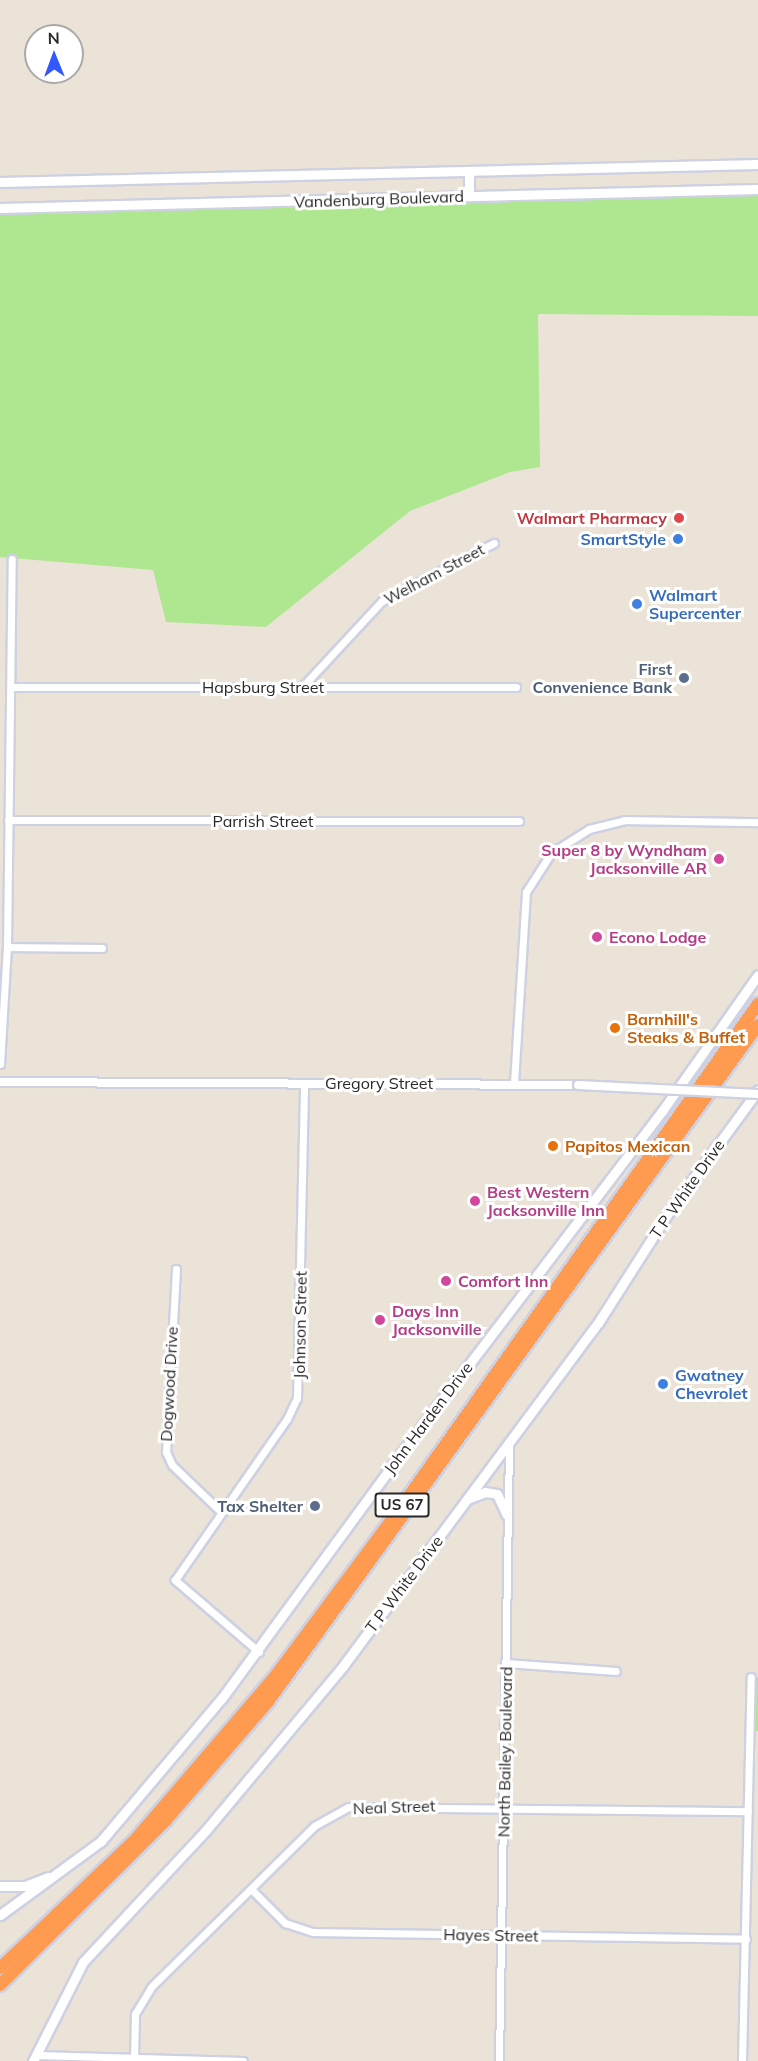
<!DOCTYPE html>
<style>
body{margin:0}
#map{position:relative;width:758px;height:2061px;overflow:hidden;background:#ece3d8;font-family:Mulish,sans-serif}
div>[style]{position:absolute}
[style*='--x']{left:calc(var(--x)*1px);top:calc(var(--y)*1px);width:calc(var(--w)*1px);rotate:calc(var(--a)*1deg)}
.green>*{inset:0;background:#aee790;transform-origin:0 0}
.roads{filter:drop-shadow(2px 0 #cdd1e2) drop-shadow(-2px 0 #cdd1e2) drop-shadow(0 2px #cdd1e2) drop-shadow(0 -2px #cdd1e2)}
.minor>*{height:7px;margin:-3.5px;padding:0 3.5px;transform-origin:3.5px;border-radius:3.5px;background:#fff}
.tertiary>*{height:8px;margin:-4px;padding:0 4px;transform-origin:4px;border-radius:4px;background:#fff}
.secondary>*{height:9px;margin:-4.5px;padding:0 4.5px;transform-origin:4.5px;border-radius:4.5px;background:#fff}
.motorway>*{height:12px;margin:-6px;padding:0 6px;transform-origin:6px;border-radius:6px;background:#ff9b50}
.bridges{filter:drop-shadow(2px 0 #cdd1e2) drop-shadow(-2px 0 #cdd1e2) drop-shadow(0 2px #cdd1e2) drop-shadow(0 -2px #cdd1e2)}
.tertiary-bridge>*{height:8px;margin:-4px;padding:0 4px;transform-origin:4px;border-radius:4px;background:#fff}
.dots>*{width:16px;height:16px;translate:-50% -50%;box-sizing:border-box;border:3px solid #fff;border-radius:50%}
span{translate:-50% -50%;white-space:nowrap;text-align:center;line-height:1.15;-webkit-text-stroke:6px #fff;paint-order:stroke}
.shield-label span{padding:2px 4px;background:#fff;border:2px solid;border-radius:4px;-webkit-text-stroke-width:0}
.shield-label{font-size:15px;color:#282828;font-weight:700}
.street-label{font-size:16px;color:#282828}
.health-label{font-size:16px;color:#be3a42;font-weight:700}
.right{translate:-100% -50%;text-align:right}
.shop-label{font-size:16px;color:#366cbe;font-weight:700}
.left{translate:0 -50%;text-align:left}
.service-label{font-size:16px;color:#4e5e75;font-weight:700}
.hotel-label{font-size:16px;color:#b23c85;font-weight:700}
.food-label{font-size:16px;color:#c56008;font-weight:700}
.north{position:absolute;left:24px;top:24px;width:60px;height:60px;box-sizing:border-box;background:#fff;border:2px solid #a9a9a9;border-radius:50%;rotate:359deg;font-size:16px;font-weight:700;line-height:24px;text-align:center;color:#282828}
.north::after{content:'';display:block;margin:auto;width:21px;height:27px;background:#3258ff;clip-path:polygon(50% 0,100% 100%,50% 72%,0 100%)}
</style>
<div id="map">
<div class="green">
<i style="clip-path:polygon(758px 189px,758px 316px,538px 314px,540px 467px,510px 472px,410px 511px,266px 627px,166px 622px,153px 570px,0 557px,0 208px)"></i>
<i style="left:751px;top:1677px;width:7px;height:54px"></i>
</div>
<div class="roads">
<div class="minor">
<i style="--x:11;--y:687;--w:505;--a:0"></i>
<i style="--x:302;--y:687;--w:117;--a:-47.1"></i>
<i style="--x:382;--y:601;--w:126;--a:-27.4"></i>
<i style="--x:8;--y:820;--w:511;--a:0.11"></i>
<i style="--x:7;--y:947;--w:95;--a:0.6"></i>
<i style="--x:0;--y:1064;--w:117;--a:-86.6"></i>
<i style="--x:7;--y:947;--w:388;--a:-89.3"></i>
<i style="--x:514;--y:1083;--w:191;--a:-86.4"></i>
<i style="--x:526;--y:892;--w:46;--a:-57.3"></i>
<i style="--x:551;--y:853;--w:45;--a:-32.3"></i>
<i style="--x:589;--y:829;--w:36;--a:-14"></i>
<i style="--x:624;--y:820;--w:134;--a:0.9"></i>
<i style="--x:176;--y:1269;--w:183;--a:93.1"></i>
<i style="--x:166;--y:1452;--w:14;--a:65"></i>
<i style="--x:172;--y:1465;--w:68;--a:43.8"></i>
<i style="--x:259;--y:1652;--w:111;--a:-139.4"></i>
<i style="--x:175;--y:1580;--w:196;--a:-55.2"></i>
<i style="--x:287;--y:1419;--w:23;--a:-65"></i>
<i style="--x:297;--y:1398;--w:315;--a:-88.7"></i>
<i style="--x:506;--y:1663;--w:110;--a:4.2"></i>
<i style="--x:252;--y:1890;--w:47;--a:45"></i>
<i style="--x:285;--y:1923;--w:29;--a:18"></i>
<i style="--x:313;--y:1932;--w:433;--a:0.9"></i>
<i style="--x:37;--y:2055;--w:206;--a:1.7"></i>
<i style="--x:134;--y:2059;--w:45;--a:-88.7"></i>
<i style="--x:135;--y:2014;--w:31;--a:-59"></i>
<i style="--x:151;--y:1987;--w:229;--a:-44.6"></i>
<i style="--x:314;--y:1826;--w:39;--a:-29"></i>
<i style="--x:348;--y:1807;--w:400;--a:0.6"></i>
<i style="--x:499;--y:2061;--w:618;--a:-89.07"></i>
<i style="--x:742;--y:2061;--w:384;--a:-88.7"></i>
</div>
<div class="tertiary">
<i style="--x:0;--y:1082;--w:578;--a:0.3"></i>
</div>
<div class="secondary">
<i style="--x:469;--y:171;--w:25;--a:90"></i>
<i style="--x:0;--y:182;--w:758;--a:-1.36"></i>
<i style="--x:0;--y:208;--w:758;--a:-1.44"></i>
<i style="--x:467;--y:1499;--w:19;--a:-21"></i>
<i style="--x:485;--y:1492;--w:12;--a:9"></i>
<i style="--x:497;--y:1494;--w:23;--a:65"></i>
<i style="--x:0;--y:1886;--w:25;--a:0"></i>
<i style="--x:25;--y:1886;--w:25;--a:-21"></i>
<i style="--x:0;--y:1915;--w:125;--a:-36.2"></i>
<i style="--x:101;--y:1841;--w:187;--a:-49.8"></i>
<i style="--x:222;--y:1698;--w:306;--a:-53.8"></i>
<i style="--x:403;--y:1451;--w:427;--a:-52.7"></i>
<i style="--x:662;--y:1111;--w:166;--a:-54.8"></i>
<i style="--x:33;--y:2061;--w:111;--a:-63.2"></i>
<i style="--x:83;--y:1962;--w:180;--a:-47"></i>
<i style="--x:206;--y:1830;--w:214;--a:-50.1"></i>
<i style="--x:343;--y:1666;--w:427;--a:-53.4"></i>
<i style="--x:598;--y:1323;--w:130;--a:-57.5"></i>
<i style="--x:668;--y:1213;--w:152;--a:-53.8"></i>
</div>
<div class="motorway">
<i style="--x:0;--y:1968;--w:185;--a:-43.5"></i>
<i style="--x:134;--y:1841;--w:213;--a:-49.4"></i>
<i style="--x:273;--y:1679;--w:219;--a:-53.3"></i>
<i style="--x:404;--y:1503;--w:612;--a:-54.65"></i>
<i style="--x:0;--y:1985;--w:234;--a:-44.8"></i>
<i style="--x:166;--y:1820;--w:155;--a:-49.2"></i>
<i style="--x:267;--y:1703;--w:837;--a:-54.09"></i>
</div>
</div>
<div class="bridges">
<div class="tertiary-bridge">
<i style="--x:578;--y:1085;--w:180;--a:2.9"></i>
</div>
</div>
<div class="dots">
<i style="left:679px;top:518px;background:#e0444e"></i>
<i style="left:678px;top:539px;background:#3f7fe0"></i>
<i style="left:637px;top:604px;background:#3f7fe0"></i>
<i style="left:684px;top:678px;background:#5c6f8a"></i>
<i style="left:719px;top:859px;background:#d1479c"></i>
<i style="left:597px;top:937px;background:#d1479c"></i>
<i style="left:615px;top:1028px;background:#e8710a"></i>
<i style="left:553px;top:1146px;background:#e8710a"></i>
<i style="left:475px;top:1201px;background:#d1479c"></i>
<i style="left:446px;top:1281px;background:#d1479c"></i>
<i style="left:380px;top:1320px;background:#d1479c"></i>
<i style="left:663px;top:1384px;background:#3f7fe0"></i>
<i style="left:315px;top:1506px;background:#5c6f8a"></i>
</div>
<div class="shield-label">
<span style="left:402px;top:1505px">US 67</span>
</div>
<div class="street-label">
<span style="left:379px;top:199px;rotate:-2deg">Vandenburg Boulevard</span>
<span style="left:434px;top:574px;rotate:-28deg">Welham Street</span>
<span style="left:263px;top:687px">Hapsburg Street</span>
<span style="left:263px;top:821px">Parrish Street</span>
<span style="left:379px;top:1083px">Gregory Street</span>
<span style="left:687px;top:1189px;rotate:-55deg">T P White Drive</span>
<span style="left:300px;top:1325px;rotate:-89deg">Johnson Street</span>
<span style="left:169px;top:1384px;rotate:-87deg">Dogwood Drive</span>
<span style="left:428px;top:1418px;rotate:-53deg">John Harden Drive</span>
<span style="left:404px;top:1584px;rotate:-53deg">T P White Drive</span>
<span style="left:505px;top:1752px;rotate:-89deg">North Bailey Boulevard</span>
<span style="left:394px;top:1807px;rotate:-2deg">Neal Street</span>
<span style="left:491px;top:1935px;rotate:1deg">Hayes Street</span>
</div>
<div class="health-label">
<span class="right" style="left:667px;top:518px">Walmart Pharmacy</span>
</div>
<div class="shop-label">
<span class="right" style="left:666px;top:539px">SmartStyle</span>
<span class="left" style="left:649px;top:604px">Walmart<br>Supercenter</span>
<span class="left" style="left:675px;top:1384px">Gwatney<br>Chevrolet</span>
</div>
<div class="service-label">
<span class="right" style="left:672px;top:678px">First<br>Convenience Bank</span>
<span class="right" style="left:303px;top:1506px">Tax Shelter</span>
</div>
<div class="hotel-label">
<span class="right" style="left:707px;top:859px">Super 8 by Wyndham<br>Jacksonville AR</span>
<span class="left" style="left:609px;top:937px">Econo Lodge</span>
<span class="left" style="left:487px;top:1201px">Best Western<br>Jacksonville Inn</span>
<span class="left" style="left:458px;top:1281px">Comfort Inn</span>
<span class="left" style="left:392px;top:1320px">Days Inn<br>Jacksonville</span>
</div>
<div class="food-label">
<span class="left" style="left:627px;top:1028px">Barnhill's<br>Steaks &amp; Buffet</span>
<span class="left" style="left:565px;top:1146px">Papitos Mexican</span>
</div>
<div class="north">N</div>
</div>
